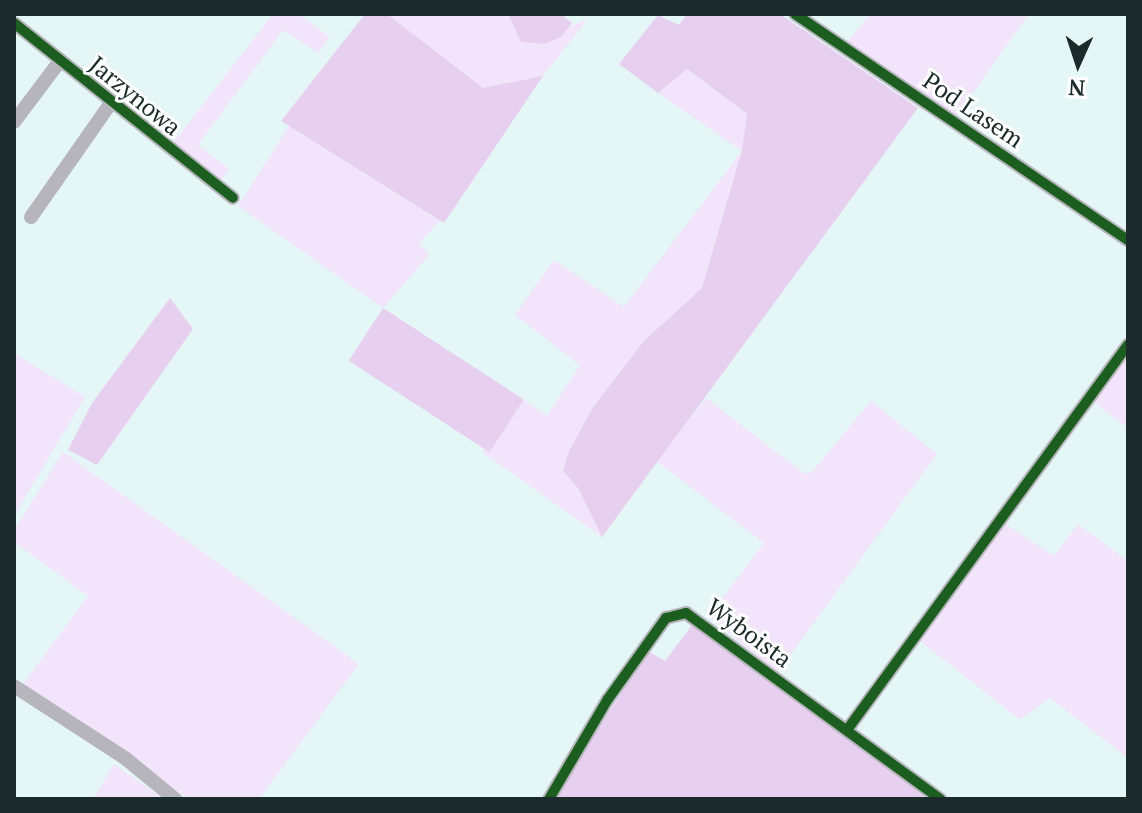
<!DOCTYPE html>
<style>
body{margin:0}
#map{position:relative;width:1142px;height:813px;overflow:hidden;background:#e5f6f7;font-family:"PT Serif",serif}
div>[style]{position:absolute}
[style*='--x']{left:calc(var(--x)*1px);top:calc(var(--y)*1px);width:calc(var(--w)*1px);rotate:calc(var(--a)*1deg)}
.green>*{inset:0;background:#f2e4fa}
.forest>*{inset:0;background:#e7d0ef;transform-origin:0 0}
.minor>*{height:14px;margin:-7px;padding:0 7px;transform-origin:7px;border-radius:7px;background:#b6b5bb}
.cycleway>*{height:10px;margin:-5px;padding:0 5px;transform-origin:5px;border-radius:5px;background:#1b5e20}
span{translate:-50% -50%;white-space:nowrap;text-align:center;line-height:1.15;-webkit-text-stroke:6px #fff;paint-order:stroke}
.street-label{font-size:24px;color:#1b2a2a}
.frame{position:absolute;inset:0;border:16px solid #1b2a2a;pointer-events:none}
.north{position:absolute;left:1038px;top:24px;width:80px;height:80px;-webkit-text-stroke:6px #fff;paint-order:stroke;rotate:183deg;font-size:22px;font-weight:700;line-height:32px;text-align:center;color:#1b2a2a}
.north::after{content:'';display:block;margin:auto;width:28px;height:36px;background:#1b2a2a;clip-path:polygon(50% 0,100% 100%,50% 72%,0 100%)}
</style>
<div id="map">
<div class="green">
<i style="clip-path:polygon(273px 14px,299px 14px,330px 37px,318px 53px,283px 30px,198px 145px,229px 169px,221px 180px,173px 143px)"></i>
<i style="clip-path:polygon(387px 14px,552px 14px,568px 28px,588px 19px,543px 76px,478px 89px)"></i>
<i style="clip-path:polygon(870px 14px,1029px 14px,956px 117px,847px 42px)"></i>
<i style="clip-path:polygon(686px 69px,747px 114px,742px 150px,702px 288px,644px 341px,593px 407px,569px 451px,563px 471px,578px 488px,602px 537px,482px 452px,524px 400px,547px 416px,580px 365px,515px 315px,554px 260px,624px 307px,742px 151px,658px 93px)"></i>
<i style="clip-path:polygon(289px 126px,440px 221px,419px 243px,429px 255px,383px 308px,238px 206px)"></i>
<i style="clip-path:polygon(14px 353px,85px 397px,14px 516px)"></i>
<i style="clip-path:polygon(1128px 354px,1128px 428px,1093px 402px)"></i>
<i style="clip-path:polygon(706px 398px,805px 474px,812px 472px,871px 401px,937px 454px,778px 672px,708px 617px,764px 543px,656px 461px)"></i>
<i style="clip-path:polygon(63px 452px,359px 664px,259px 799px,189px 799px,23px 684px,88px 596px,14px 542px,14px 530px)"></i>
<i style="clip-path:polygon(1004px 523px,1054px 556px,1078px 524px,1128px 561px,1128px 758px,1050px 698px,1020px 720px,919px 640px)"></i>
<i style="clip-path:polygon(114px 764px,164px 799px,93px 799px)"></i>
</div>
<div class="forest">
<i style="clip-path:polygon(365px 14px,387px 14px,483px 88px,543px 76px,444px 223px,281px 121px)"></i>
<i style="clip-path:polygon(508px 14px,561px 14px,572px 23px,561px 37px,544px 44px,521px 42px)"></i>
<i style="clip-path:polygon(687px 14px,780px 14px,918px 108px,602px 537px,578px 488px,563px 471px,569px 451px,593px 407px,644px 341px,702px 288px,742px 150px,747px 114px,687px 69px,658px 93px,619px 64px,658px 15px,679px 25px)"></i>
<i style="clip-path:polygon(170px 298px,193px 329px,97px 465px,68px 450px,92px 403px)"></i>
<i style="left:383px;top:308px;width:168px;height:63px;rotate:33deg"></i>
<i style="clip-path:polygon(692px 625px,848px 735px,927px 799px,553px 799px,648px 651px,665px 661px)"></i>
</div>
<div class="minor">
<i style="--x:795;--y:14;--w:402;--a:34.2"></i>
<i style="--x:14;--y:23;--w:280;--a:38.6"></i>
<i style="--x:14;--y:122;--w:76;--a:-53"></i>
<i style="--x:31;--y:217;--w:138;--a:-55"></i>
<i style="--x:14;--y:686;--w:132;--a:33"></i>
<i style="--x:125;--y:758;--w:65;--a:39.4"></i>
<i style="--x:847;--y:730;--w:477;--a:-53.9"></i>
<i style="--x:549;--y:799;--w:116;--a:-59.5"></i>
<i style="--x:608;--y:699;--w:100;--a:-54.4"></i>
<i style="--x:666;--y:618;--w:21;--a:-14"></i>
<i style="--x:686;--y:613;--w:315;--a:36.2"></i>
</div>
<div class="cycleway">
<i style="--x:795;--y:14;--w:402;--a:34.2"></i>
<i style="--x:14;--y:23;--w:280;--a:38.6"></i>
<i style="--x:847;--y:730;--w:477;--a:-53.9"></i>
<i style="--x:549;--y:799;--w:116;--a:-59.5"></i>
<i style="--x:608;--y:699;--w:100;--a:-54.4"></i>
<i style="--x:666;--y:618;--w:21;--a:-14"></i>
<i style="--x:686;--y:613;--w:315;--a:36.2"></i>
</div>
<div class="street-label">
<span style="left:135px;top:96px;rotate:39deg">Jarzynowa</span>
<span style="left:973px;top:110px;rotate:34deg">Pod Lasem</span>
<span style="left:749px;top:633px;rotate:36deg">Wyboista</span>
</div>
<div class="frame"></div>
<div class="north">N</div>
</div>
